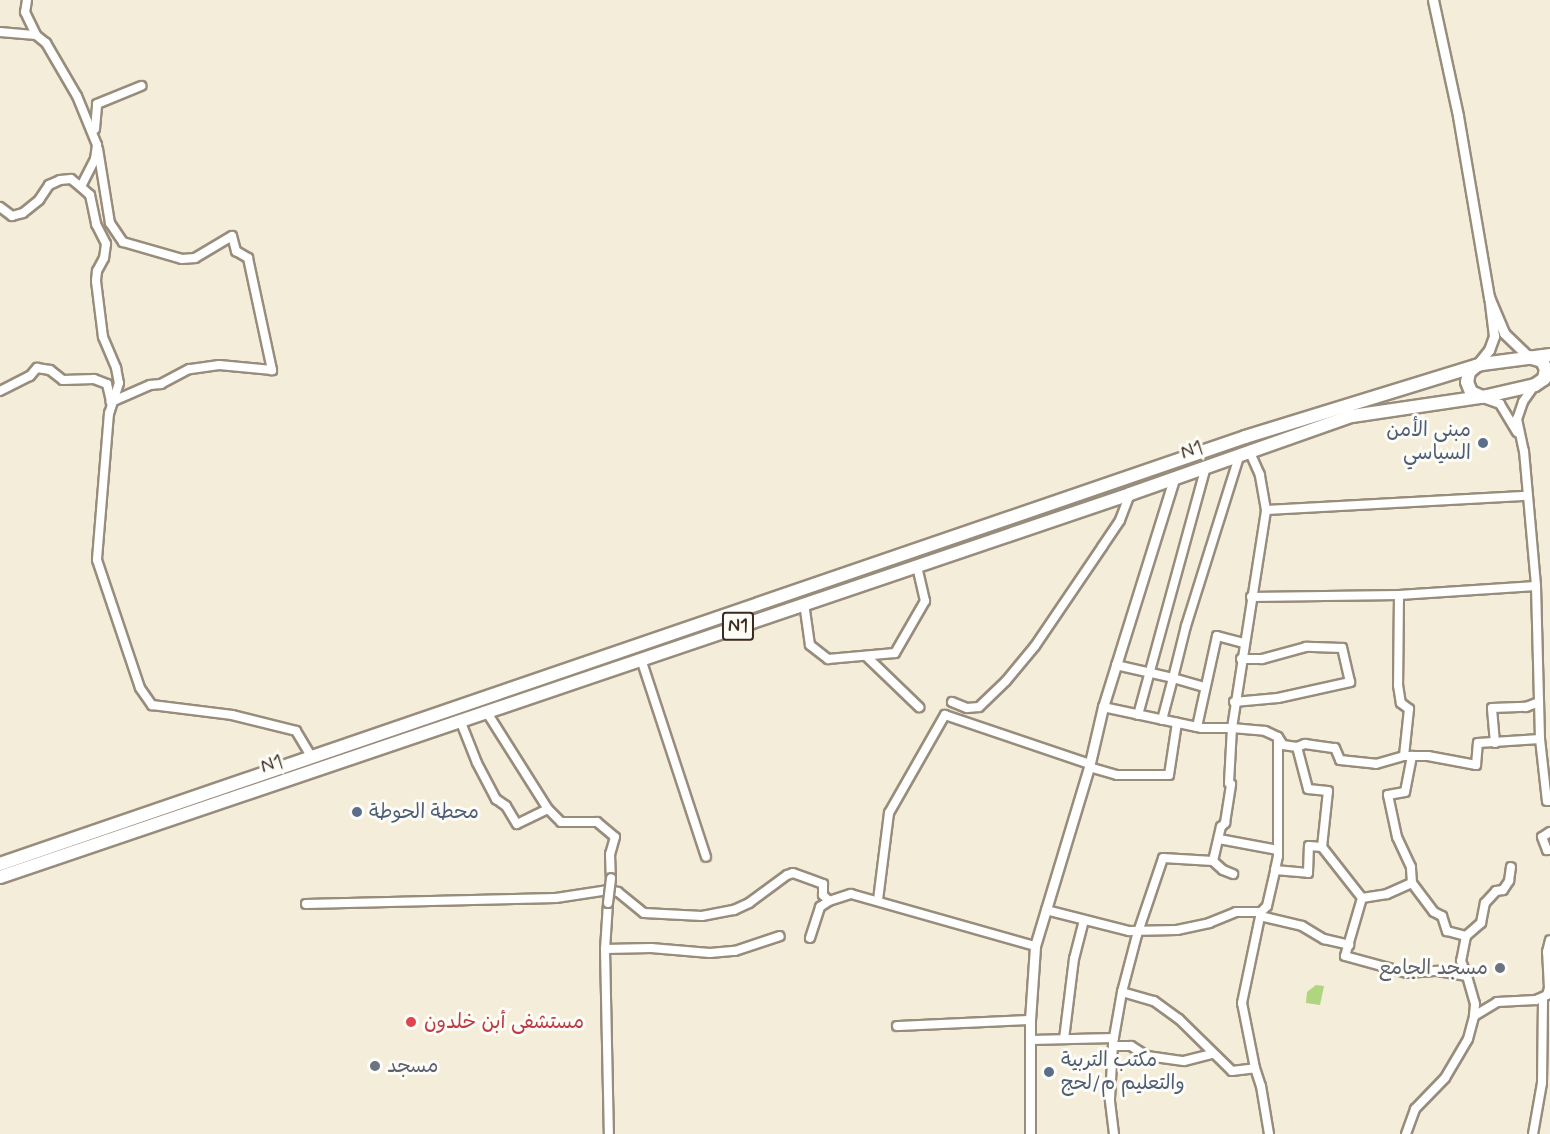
<!DOCTYPE html>
<meta charset="utf-8">
<style>
body{margin:0}
#map{position:relative;width:1550px;height:1134px;overflow:hidden;background:#f4edd9;font-family:Mynerve,"Playpen Sans Arabic",sans-serif}
div>[style]{position:absolute}
[style*='--x']{left:calc(var(--x)*1px);top:calc(var(--y)*1px);width:calc(var(--w)*1px);rotate:calc(var(--a)*1deg)}
.green>*{inset:0;background:#b0d57f}
.roads{filter:drop-shadow(2px 0 #988c7c) drop-shadow(-2px 0 #988c7c) drop-shadow(0 2px #988c7c) drop-shadow(0 -2px #988c7c)}
.minor>*{height:8px;margin:-4px;padding:0 4px;transform-origin:4px;border-radius:4px;background:#fff}
.tertiary>*{height:9px;margin:-4.5px;padding:0 4.5px;transform-origin:4.5px;border-radius:4.5px;background:#fff}
.trunk>*{height:12px;margin:-6px;padding:0 6px;transform-origin:6px;border-radius:6px;background:#fff}
.bridges{filter:drop-shadow(2px 0 #988c7c) drop-shadow(-2px 0 #988c7c) drop-shadow(0 2px #988c7c) drop-shadow(0 -2px #988c7c)}
.minor-bridge>*{height:8px;margin:-4px;padding:0 4px;transform-origin:4px;border-radius:4px;background:#fff}
.dots>*{width:16px;height:16px;translate:-50% -50%;box-sizing:border-box;border:3px solid #fdfcf7;border-radius:50%}
span{translate:-50% -50%;white-space:nowrap;text-align:center;line-height:1.15;-webkit-text-stroke:6px #fdfcf7;paint-order:stroke}
.shield-label span{padding:2px 4px;background:#fdfcf7;border:2px solid;border-radius:4px;-webkit-text-stroke-width:0}
.shield-label{font-size:18px;color:#3b2a1e;font-weight:700}
.service-label{font-size:20px;color:#4e5e75}
.right{translate:-100% -50%;text-align:right}
.left{translate:0 -50%;text-align:left}
.street-label{font-size:20px;color:#3b2a1e}
.worship-label{font-size:20px;color:#5b616d}
.health-label{font-size:20px;color:#be3a42}
</style>
<div id="map">
<div class="green">
<i style="clip-path:polygon(1316px 985px,1324px 986px,1320px 1005px,1306px 1003px,1307px 992px)"></i>
</div>
<div class="roads">
<div class="minor">
<i style="--x:27;--y:0;--w:12;--a:99"></i>
<i style="--x:25;--y:12;--w:25;--a:64"></i>
<i style="--x:0;--y:32;--w:36;--a:5"></i>
<i style="--x:36;--y:35;--w:13;--a:39"></i>
<i style="--x:46;--y:43;--w:61;--a:59.7"></i>
<i style="--x:77;--y:96;--w:53;--a:67.8"></i>
<i style="--x:97;--y:145;--w:14;--a:98"></i>
<i style="--x:95;--y:159;--w:31;--a:117"></i>
<i style="--x:81;--y:187;--w:12;--a:42"></i>
<i style="--x:90;--y:195;--w:30;--a:78"></i>
<i style="--x:96;--y:224;--w:22;--a:63"></i>
<i style="--x:106;--y:244;--w:14;--a:98"></i>
<i style="--x:104;--y:258;--w:15;--a:118"></i>
<i style="--x:97;--y:271;--w:10;--a:96"></i>
<i style="--x:96;--y:281;--w:56;--a:82.9"></i>
<i style="--x:103;--y:337;--w:34;--a:67"></i>
<i style="--x:116;--y:368;--w:15;--a:79"></i>
<i style="--x:119;--y:383;--w:32;--a:108"></i>
<i style="--x:109;--y:413;--w:147;--a:94.7"></i>
<i style="--x:97;--y:560;--w:135;--a:71.4"></i>
<i style="--x:140;--y:688;--w:21;--a:55"></i>
<i style="--x:152;--y:705;--w:81;--a:7.1"></i>
<i style="--x:232;--y:715;--w:66;--a:14"></i>
<i style="--x:296;--y:731;--w:31;--a:59"></i>
<i style="--x:95;--y:129;--w:25;--a:-85"></i>
<i style="--x:97;--y:104;--w:48;--a:-22.2"></i>
<i style="--x:98;--y:149;--w:75;--a:80.8"></i>
<i style="--x:110;--y:223;--w:23;--a:56"></i>
<i style="--x:123;--y:242;--w:61;--a:16.1"></i>
<i style="--x:182;--y:259;--w:13;--a:-4"></i>
<i style="--x:195;--y:258;--w:43;--a:-30.7"></i>
<i style="--x:232;--y:236;--w:16;--a:75"></i>
<i style="--x:236;--y:251;--w:14;--a:30"></i>
<i style="--x:248;--y:258;--w:115;--a:77.9"></i>
<i style="--x:272;--y:370;--w:53;--a:-174.6"></i>
<i style="--x:219;--y:365;--w:30;--a:172"></i>
<i style="--x:189;--y:369;--w:32;--a:152"></i>
<i style="--x:161;--y:384;--w:11;--a:175"></i>
<i style="--x:150;--y:385;--w:43;--a:156.4"></i>
<i style="--x:0;--y:207;--w:15;--a:37"></i>
<i style="--x:12;--y:216;--w:11;--a:-15"></i>
<i style="--x:23;--y:213;--w:21;--a:-39"></i>
<i style="--x:39;--y:200;--w:18;--a:-56"></i>
<i style="--x:49;--y:185;--w:12;--a:-24"></i>
<i style="--x:60;--y:180;--w:11;--a:-5"></i>
<i style="--x:71;--y:179;--w:13;--a:39"></i>
<i style="--x:1534;--y:386;--w:19;--a:125"></i>
<i style="--x:1523;--y:402;--w:18;--a:109"></i>
<i style="--x:1517;--y:419;--w:33;--a:78"></i>
<i style="--x:1524;--y:451;--w:136;--a:84.9"></i>
<i style="--x:1536;--y:586;--w:153;--a:88.5"></i>
<i style="--x:1540;--y:739;--w:62;--a:83.6"></i>
<i style="--x:1547;--y:801;--w:3;--a:0"></i>
<i style="--x:0;--y:391;--w:34;--a:-27"></i>
<i style="--x:30;--y:376;--w:11;--a:-49"></i>
<i style="--x:37;--y:368;--w:13;--a:9"></i>
<i style="--x:50;--y:370;--w:16;--a:38"></i>
<i style="--x:63;--y:380;--w:31;--a:-2"></i>
<i style="--x:94;--y:379;--w:14;--a:21"></i>
<i style="--x:107;--y:384;--w:17;--a:77"></i>
<i style="--x:1483;--y:398;--w:18;--a:19"></i>
<i style="--x:1500;--y:404;--w:33;--a:59"></i>
<i style="--x:1266;--y:510;--w:262;--a:-3.1"></i>
<i style="--x:1399;--y:595;--w:90;--a:90.6"></i>
<i style="--x:1398;--y:685;--w:18;--a:81"></i>
<i style="--x:1401;--y:703;--w:10;--a:37"></i>
<i style="--x:1409;--y:709;--w:47;--a:96.1"></i>
<i style="--x:1251;--y:597;--w:148;--a:-0.8"></i>
<i style="--x:1399;--y:595;--w:137;--a:-3.8"></i>
<i style="--x:804;--y:603;--w:42;--a:81.9"></i>
<i style="--x:810;--y:645;--w:23;--a:38"></i>
<i style="--x:828;--y:659;--w:67;--a:-5.1"></i>
<i style="--x:895;--y:653;--w:60;--a:-60"></i>
<i style="--x:925;--y:601;--w:37;--a:-103"></i>
<i style="--x:866;--y:656;--w:74;--a:43.9"></i>
<i style="--x:641;--y:659;--w:208;--a:71.8"></i>
<i style="--x:1116;--y:665;--w:58;--a:12.8"></i>
<i style="--x:1173;--y:678;--w:54;--a:-76"></i>
<i style="--x:1186;--y:626;--w:177;--a:-72.6"></i>
<i style="--x:952;--y:702;--w:16;--a:22"></i>
<i style="--x:967;--y:708;--w:12;--a:-5"></i>
<i style="--x:979;--y:707;--w:37;--a:-44"></i>
<i style="--x:1006;--y:681;--w:45;--a:-50.4"></i>
<i style="--x:1035;--y:646;--w:120;--a:-55.9"></i>
<i style="--x:1102;--y:547;--w:32;--a:-56"></i>
<i style="--x:1120;--y:520;--w:28;--a:-69"></i>
<i style="--x:1234;--y:702;--w:44;--a:-5.2"></i>
<i style="--x:1278;--y:698;--w:74;--a:-12.5"></i>
<i style="--x:1350;--y:682;--w:35;--a:-103"></i>
<i style="--x:1342;--y:648;--w:36;--a:-178"></i>
<i style="--x:1306;--y:647;--w:46;--a:164.7"></i>
<i style="--x:1262;--y:659;--w:21;--a:180"></i>
<i style="--x:1103;--y:707;--w:101;--a:12"></i>
<i style="--x:1202;--y:728;--w:30;--a:0"></i>
<i style="--x:1232;--y:728;--w:221;--a:-81.1"></i>
<i style="--x:1266;--y:510;--w:36;--a:-100"></i>
<i style="--x:1260;--y:475;--w:24;--a:-114"></i>
<i style="--x:486;--y:711;--w:116;--a:57.7"></i>
<i style="--x:548;--y:809;--w:18;--a:45"></i>
<i style="--x:561;--y:822;--w:36;--a:0"></i>
<i style="--x:597;--y:822;--w:23;--a:40"></i>
<i style="--x:615;--y:837;--w:18;--a:106"></i>
<i style="--x:610;--y:854;--w:24;--a:88"></i>
<i style="--x:1138;--y:715;--w:258;--a:-74.7"></i>
<i style="--x:460;--y:720;--w:46;--a:68.4"></i>
<i style="--x:477;--y:763;--w:41;--a:62.2"></i>
<i style="--x:496;--y:799;--w:12;--a:35"></i>
<i style="--x:506;--y:806;--w:21;--a:59"></i>
<i style="--x:517;--y:824;--w:34;--a:-26"></i>
<i style="--x:1162;--y:720;--w:43;--a:-75.3"></i>
<i style="--x:1173;--y:678;--w:33;--a:16"></i>
<i style="--x:1197;--y:727;--w:93;--a:-77.6"></i>
<i style="--x:1217;--y:636;--w:27;--a:15"></i>
<i style="--x:1278;--y:738;--w:118;--a:90"></i>
<i style="--x:1278;--y:856;--w:14;--a:102"></i>
<i style="--x:1275;--y:870;--w:33;--a:5"></i>
<i style="--x:1308;--y:873;--w:27;--a:-88"></i>
<i style="--x:1309;--y:846;--w:13;--a:4"></i>
<i style="--x:1322;--y:847;--w:65;--a:51.9"></i>
<i style="--x:1362;--y:898;--w:60;--a:106.3"></i>
<i style="--x:1345;--y:956;--w:64;--a:15.3"></i>
<i style="--x:1407;--y:973;--w:31;--a:-4"></i>
<i style="--x:1438;--y:971;--w:29;--a:10"></i>
<i style="--x:1467;--y:976;--w:29;--a:74"></i>
<i style="--x:1475;--y:1004;--w:12;--a:95"></i>
<i style="--x:1495;--y:743;--w:35;--a:-95"></i>
<i style="--x:1492;--y:708;--w:34;--a:-2"></i>
<i style="--x:1526;--y:707;--w:14;--a:-21"></i>
<i style="--x:1297;--y:747;--w:43;--a:75.3"></i>
<i style="--x:1308;--y:789;--w:20;--a:6"></i>
<i style="--x:1328;--y:791;--w:56;--a:96.1"></i>
<i style="--x:1089;--y:767;--w:29;--a:16"></i>
<i style="--x:1117;--y:775;--w:52;--a:0"></i>
<i style="--x:1169;--y:775;--w:53;--a:-81.3"></i>
<i style="--x:1550;--y:832;--w:9;--a:148"></i>
<i style="--x:1542;--y:837;--w:14;--a:69"></i>
<i style="--x:1547;--y:850;--w:3;--a:0"></i>
<i style="--x:1219;--y:839;--w:60;--a:10.6"></i>
<i style="--x:1213;--y:861;--w:13;--a:42"></i>
<i style="--x:1223;--y:870;--w:11;--a:22"></i>
<i style="--x:1412;--y:883;--w:36;--a:53"></i>
<i style="--x:1434;--y:912;--w:9;--a:27"></i>
<i style="--x:1442;--y:916;--w:16;--a:72"></i>
<i style="--x:1447;--y:931;--w:20;--a:15"></i>
<i style="--x:1466;--y:936;--w:25;--a:101"></i>
<i style="--x:1461;--y:961;--w:16;--a:68"></i>
<i style="--x:1362;--y:898;--w:25;--a:-9"></i>
<i style="--x:1387;--y:894;--w:27;--a:-24"></i>
<i style="--x:1412;--y:883;--w:16;--a:-94"></i>
<i style="--x:1411;--y:867;--w:33;--a:-115"></i>
<i style="--x:1397;--y:837;--w:43;--a:-102.1"></i>
<i style="--x:1388;--y:795;--w:17;--a:-10"></i>
<i style="--x:1405;--y:792;--w:37;--a:-79"></i>
<i style="--x:878;--y:900;--w:88;--a:-82.8"></i>
<i style="--x:889;--y:813;--w:113;--a:-60.3"></i>
<i style="--x:945;--y:715;--w:153;--a:18.7"></i>
<i style="--x:608;--y:903;--w:46;--a:93.7"></i>
<i style="--x:605;--y:949;--w:185;--a:88.8"></i>
<i style="--x:306;--y:904;--w:250;--a:-1.4"></i>
<i style="--x:556;--y:898;--w:53;--a:-8.7"></i>
<i style="--x:608;--y:890;--w:10;--a:11"></i>
<i style="--x:618;--y:892;--w:33;--a:39"></i>
<i style="--x:644;--y:913;--w:58;--a:3"></i>
<i style="--x:702;--y:916;--w:33;--a:-11"></i>
<i style="--x:734;--y:910;--w:17;--a:-25"></i>
<i style="--x:749;--y:903;--w:47;--a:-36.4"></i>
<i style="--x:787;--y:875;--w:6;--a:-18"></i>
<i style="--x:793;--y:873;--w:32;--a:20"></i>
<i style="--x:823;--y:884;--w:11;--a:90"></i>
<i style="--x:823;--y:895;--w:8;--a:45"></i>
<i style="--x:1046;--y:910;--w:86;--a:14.2"></i>
<i style="--x:1129;--y:931;--w:48;--a:-1.2"></i>
<i style="--x:1177;--y:930;--w:33;--a:-12"></i>
<i style="--x:1209;--y:923;--w:29;--a:-22"></i>
<i style="--x:1236;--y:912;--w:25;--a:0"></i>
<i style="--x:1261;--y:912;--w:8;--a:-45"></i>
<i style="--x:1267;--y:906;--w:37;--a:-77"></i>
<i style="--x:1260;--y:916;--w:43;--a:13.4"></i>
<i style="--x:1302;--y:926;--w:26;--a:31"></i>
<i style="--x:1324;--y:939;--w:26;--a:13"></i>
<i style="--x:1466;--y:936;--w:20;--a:-41"></i>
<i style="--x:1481;--y:923;--w:20;--a:-79"></i>
<i style="--x:1485;--y:903;--w:16;--a:-47"></i>
<i style="--x:1496;--y:891;--w:7;--a:-8"></i>
<i style="--x:1503;--y:890;--w:11;--a:-56"></i>
<i style="--x:1509;--y:881;--w:14;--a:-82"></i>
<i style="--x:810;--y:938;--w:33;--a:-72"></i>
<i style="--x:820;--y:907;--w:11;--a:-34"></i>
<i style="--x:829;--y:901;--w:23;--a:-18"></i>
<i style="--x:851;--y:894;--w:191;--a:15.8"></i>
<i style="--x:605;--y:949;--w:46;--a:-1.2"></i>
<i style="--x:651;--y:948;--w:59;--a:4.8"></i>
<i style="--x:710;--y:953;--w:25;--a:-5"></i>
<i style="--x:735;--y:951;--w:47;--a:-18.4"></i>
<i style="--x:1122;--y:992;--w:33;--a:16"></i>
<i style="--x:1154;--y:1001;--w:31;--a:36"></i>
<i style="--x:1179;--y:1019;--w:74;--a:44.5"></i>
<i style="--x:1232;--y:1071;--w:23;--a:-7"></i>
<i style="--x:1255;--y:1068;--w:19;--a:72"></i>
<i style="--x:1261;--y:1086;--w:49;--a:80.5"></i>
<i style="--x:897;--y:1026;--w:133;--a:-2.6"></i>
<i style="--x:1064;--y:1039;--w:81;--a:-82.9"></i>
<i style="--x:1074;--y:959;--w:40;--a:-75.6"></i>
<i style="--x:1031;--y:1040;--w:83;--a:-1.4"></i>
<i style="--x:1113;--y:1046;--w:18;--a:0"></i>
<i style="--x:1131;--y:1046;--w:19;--a:32"></i>
<i style="--x:1147;--y:1056;--w:37;--a:8"></i>
<i style="--x:1184;--y:1061;--w:29;--a:-14"></i>
<i style="--x:1255;--y:1068;--w:66;--a:-101.3"></i>
<i style="--x:1242;--y:1003;--w:93;--a:-78.2"></i>
<i style="--x:1114;--y:1134;--w:35;--a:-97"></i>
<i style="--x:1110;--y:1099;--w:56;--a:-86.9"></i>
<i style="--x:1113;--y:1043;--w:52;--a:-80"></i>
<i style="--x:1122;--y:992;--w:59;--a:-75.3"></i>
<i style="--x:1137;--y:935;--w:81;--a:-71.3"></i>
<i style="--x:1163;--y:858;--w:50;--a:3.4"></i>
<i style="--x:1213;--y:861;--w:35;--a:-77"></i>
<i style="--x:1221;--y:827;--w:6;--a:-45"></i>
<i style="--x:1225;--y:823;--w:39;--a:-81"></i>
<i style="--x:1231;--y:784;--w:2;--a:-153"></i>
<i style="--x:1229;--y:783;--w:55;--a:-86.9"></i>
<i style="--x:1232;--y:728;--w:33;--a:5"></i>
<i style="--x:1265;--y:731;--w:14;--a:25"></i>
<i style="--x:1278;--y:737;--w:9;--a:58"></i>
<i style="--x:1283;--y:745;--w:14;--a:8"></i>
<i style="--x:1297;--y:747;--w:9;--a:-21"></i>
<i style="--x:1305;--y:744;--w:30;--a:8"></i>
<i style="--x:1335;--y:748;--w:13;--a:67"></i>
<i style="--x:1340;--y:760;--w:36;--a:6"></i>
<i style="--x:1376;--y:764;--w:29;--a:-16"></i>
<i style="--x:1404;--y:756;--w:24;--a:0"></i>
<i style="--x:1428;--y:756;--w:49;--a:10.6"></i>
<i style="--x:1476;--y:765;--w:22;--a:-85"></i>
<i style="--x:1478;--y:743;--w:62;--a:-3.7"></i>
<i style="--x:1406;--y:1134;--w:27;--a:-70"></i>
<i style="--x:1415;--y:1109;--w:43;--a:-45.9"></i>
<i style="--x:1445;--y:1078;--w:45;--a:-59.5"></i>
<i style="--x:1468;--y:1039;--w:24;--a:-75"></i>
<i style="--x:1474;--y:1016;--w:27;--a:-31"></i>
<i style="--x:1497;--y:1002;--w:39;--a:-3"></i>
<i style="--x:1536;--y:1000;--w:12;--a:-24"></i>
<i style="--x:1547;--y:995;--w:7;--a:-74"></i>
<i style="--x:1549;--y:988;--w:36;--a:-93"></i>
<i style="--x:1547;--y:952;--w:12;--a:-76"></i>
<i style="--x:1533;--y:1134;--w:52;--a:-80"></i>
<i style="--x:1542;--y:1083;--w:85;--a:-89.3"></i>
</div>
<div class="tertiary">
<i style="--x:1433;--y:0;--w:119;--a:77.8"></i>
<i style="--x:1458;--y:116;--w:184;--a:80.3"></i>
<i style="--x:1476;--y:366;--w:21;--a:-51"></i>
<i style="--x:1489;--y:350;--w:15;--a:-70"></i>
<i style="--x:1494;--y:336;--w:39;--a:-97"></i>
<i style="--x:1489;--y:297;--w:39;--a:67"></i>
<i style="--x:1504;--y:333;--w:35;--a:44"></i>
<i style="--x:1030;--y:1134;--w:114;--a:-90"></i>
<i style="--x:1030;--y:1020;--w:74;--a:-86.1"></i>
<i style="--x:1035;--y:946;--w:187;--a:-73.2"></i>
<i style="--x:1089;--y:767;--w:62;--a:-76.9"></i>
<i style="--x:1103;--y:707;--w:239;--a:-72.7"></i>
</div>
<div class="trunk">
<i style="--x:1476;--y:366;--w:9;--a:139"></i>
<i style="--x:1469;--y:372;--w:10;--a:101"></i>
<i style="--x:1467;--y:382;--w:11;--a:68"></i>
<i style="--x:1471;--y:392;--w:12;--a:24"></i>
<i style="--x:0;--y:864;--w:1316;--a:-18.93"></i>
<i style="--x:1245;--y:437;--w:248;--a:-17.1"></i>
<i style="--x:1482;--y:364;--w:69;--a:-7.5"></i>
<i style="--x:0;--y:877;--w:1193;--a:-18.72"></i>
<i style="--x:1130;--y:494;--w:235;--a:-19.4"></i>
<i style="--x:1352;--y:416;--w:136;--a:-8.4"></i>
<i style="--x:1487;--y:396;--w:49;--a:-12.9"></i>
<i style="--x:1535;--y:385;--w:11;--a:-34"></i>
<i style="--x:1544;--y:379;--w:10;--a:-79"></i>
<i style="--x:1546;--y:369;--w:9;--a:-117"></i>
<i style="--x:1542;--y:361;--w:14;--a:-163"></i>
</div>
</div>
<div class="bridges">
<div class="minor-bridge">
<i style="--x:608;--y:903;--w:25;--a:-83"></i>
</div>
</div>
<div class="dots">
<i style="left:1483px;top:443px;background:#5c6f8a"></i>
<i style="left:357px;top:812px;background:#5c6f8a"></i>
<i style="left:1500px;top:968px;background:#6b7280"></i>
<i style="left:411px;top:1022px;background:#e0444e"></i>
<i style="left:375px;top:1066px;background:#6b7280"></i>
<i style="left:1049px;top:1072px;background:#5c6f8a"></i>
</div>
<div class="shield-label">
<span style="left:738px;top:626px">N1</span>
</div>
<div class="service-label">
<span class="right" style="left:1471px;top:442px">مبنى الأمن<br>السياسي</span>
<span class="left" style="left:369px;top:812px">محطة الحوطة</span>
<span class="left" style="left:1061px;top:1072px">مكتب التربية<br>والتعليم م/لحج</span>
</div>
<div class="street-label">
<span style="left:1192px;top:451px;rotate:-20deg">N1</span>
<span style="left:272px;top:765px;rotate:-19deg">N1</span>
</div>
<div class="worship-label">
<span class="right" style="left:1488px;top:968px">مسجد الجامع</span>
<span class="left" style="left:387px;top:1066px">مسجد</span>
</div>
<div class="health-label">
<span class="left" style="left:424px;top:1022px">مستشفى أبن خلدون</span>
</div>
</div>
